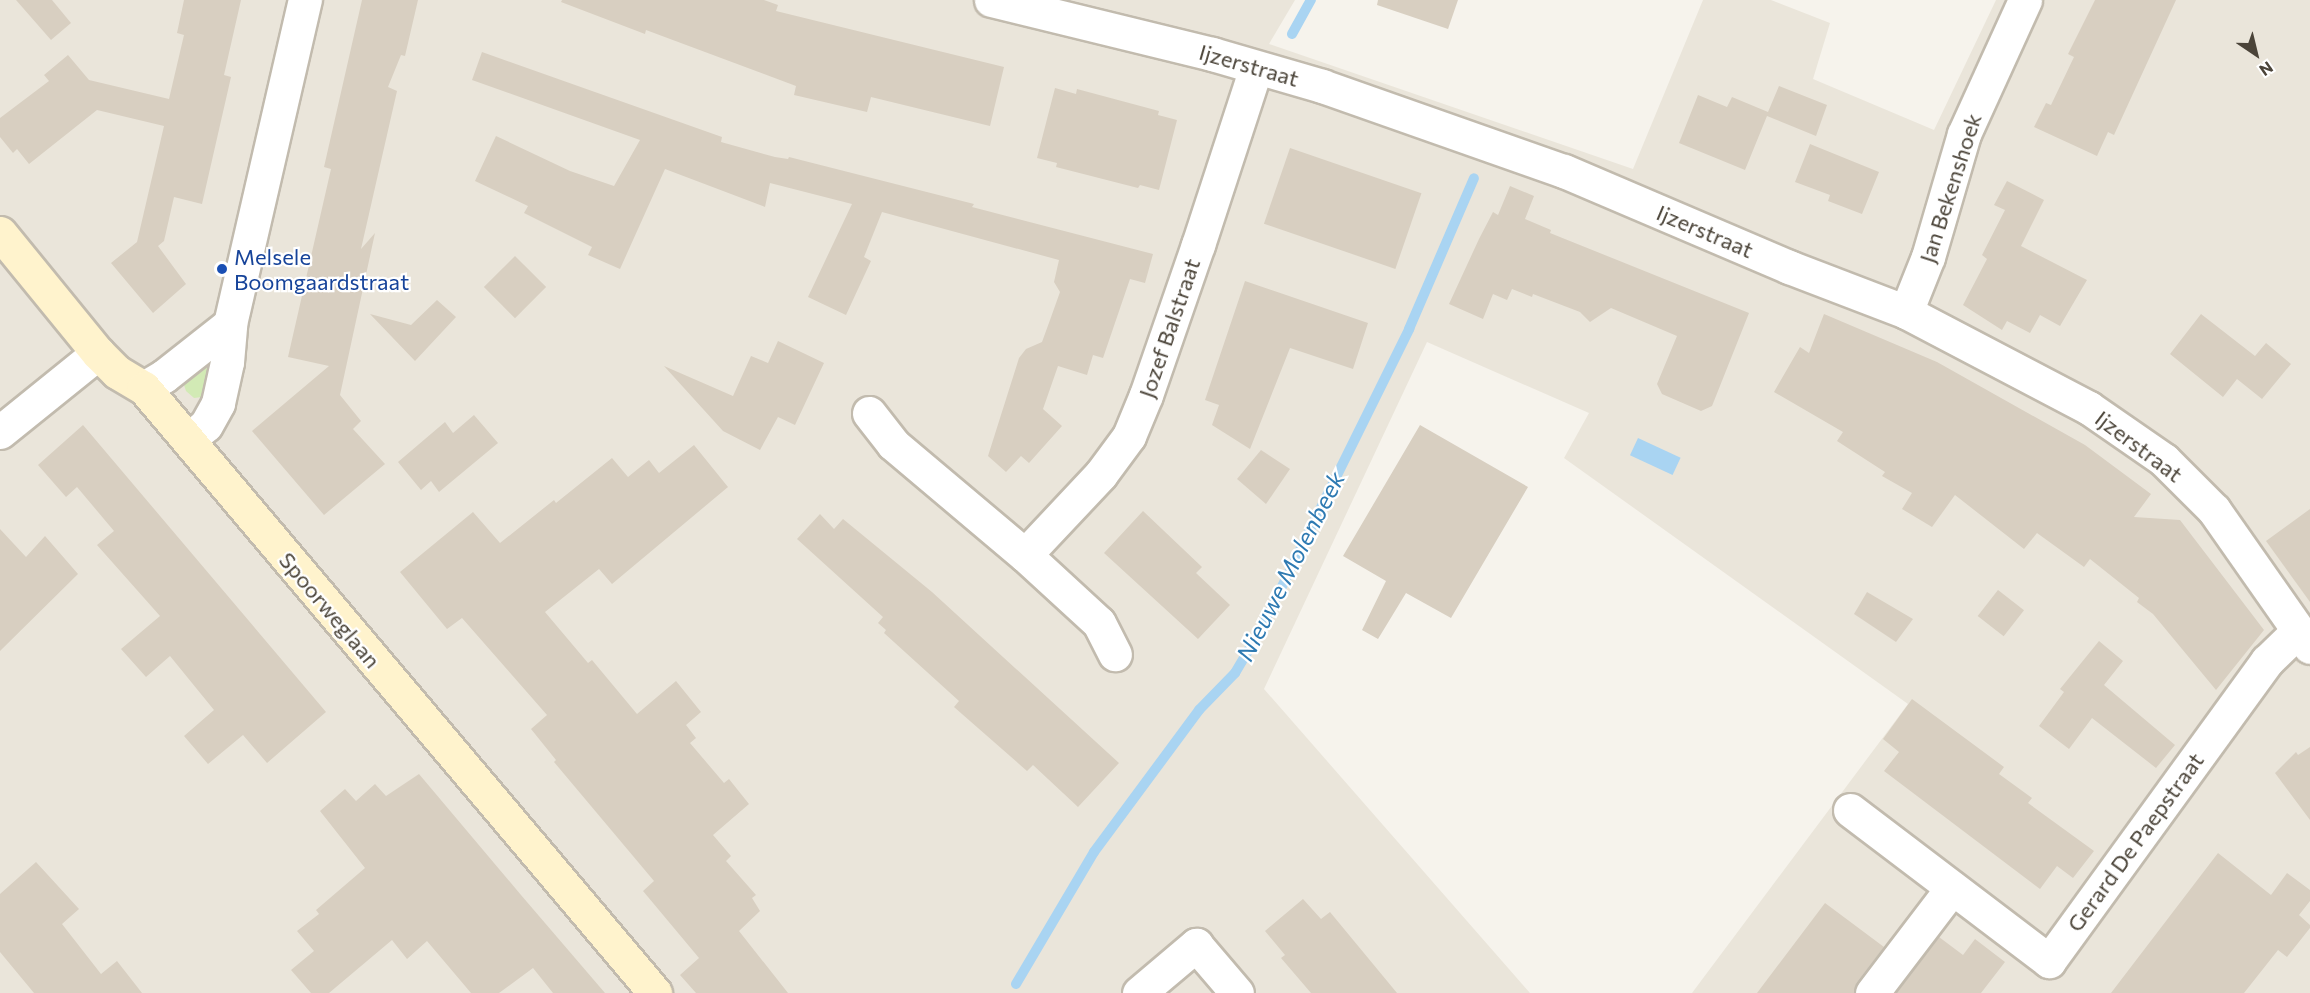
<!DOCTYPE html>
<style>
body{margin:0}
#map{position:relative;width:2310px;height:993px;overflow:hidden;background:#f6f3ec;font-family:Commissioner,sans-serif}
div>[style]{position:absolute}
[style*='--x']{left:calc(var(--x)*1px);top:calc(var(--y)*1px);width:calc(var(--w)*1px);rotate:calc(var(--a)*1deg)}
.residential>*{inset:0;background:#eae5da}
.green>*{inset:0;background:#d2eab5}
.water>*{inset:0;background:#a9d4f2;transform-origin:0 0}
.stream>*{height:10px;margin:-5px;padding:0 5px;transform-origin:5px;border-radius:5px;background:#a9d4f2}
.building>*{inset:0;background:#d8cfc1;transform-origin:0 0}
.roads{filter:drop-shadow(2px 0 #c2bbae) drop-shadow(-2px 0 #c2bbae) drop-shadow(0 2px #c2bbae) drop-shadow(0 -2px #c2bbae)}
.street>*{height:33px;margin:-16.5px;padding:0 16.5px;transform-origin:16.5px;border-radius:16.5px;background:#fff}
.secondary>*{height:33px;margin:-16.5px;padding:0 16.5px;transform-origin:16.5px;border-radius:16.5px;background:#fff3cd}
.dots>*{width:16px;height:16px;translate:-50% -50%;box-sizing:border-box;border:3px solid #fff;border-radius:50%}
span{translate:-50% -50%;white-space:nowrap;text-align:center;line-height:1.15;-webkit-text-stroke:4.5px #fff;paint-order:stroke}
.street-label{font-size:22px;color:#4b4439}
.transit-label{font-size:22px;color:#164399}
.left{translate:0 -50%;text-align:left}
.water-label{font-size:24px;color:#2e7ab2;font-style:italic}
.north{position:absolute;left:2226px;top:24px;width:60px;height:60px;-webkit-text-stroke:4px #fff;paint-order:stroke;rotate:145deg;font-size:16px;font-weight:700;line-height:24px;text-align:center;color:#4b4439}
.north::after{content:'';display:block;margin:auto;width:21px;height:27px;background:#4b4439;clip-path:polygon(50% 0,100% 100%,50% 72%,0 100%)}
</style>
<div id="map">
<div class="residential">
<i style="clip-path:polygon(0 0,1295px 0,1269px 44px,1633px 169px,1703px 0,1771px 0,1830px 23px,1813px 79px,1934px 130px,1996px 0,2310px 0,2310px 993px,1692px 993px,1908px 704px,1564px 458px,1589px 413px,1427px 342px,1264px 689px,1530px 993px,0 993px)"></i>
</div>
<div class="green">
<i style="clip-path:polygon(216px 357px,210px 390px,202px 397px,194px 398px,186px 391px,183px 382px,187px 373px)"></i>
</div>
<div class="water">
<i style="left:1638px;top:438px;width:47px;height:19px;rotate:25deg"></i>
</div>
<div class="stream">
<i style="--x:1292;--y:34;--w:39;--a:-61"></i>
<i style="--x:1016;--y:984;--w:153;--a:-59.4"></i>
<i style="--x:1094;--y:852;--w:177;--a:-53.5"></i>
<i style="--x:1199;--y:710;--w:52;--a:-45.8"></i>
<i style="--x:1235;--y:673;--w:51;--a:-59.4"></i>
<i style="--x:1261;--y:629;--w:335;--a:-63.7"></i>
<i style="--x:1409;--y:329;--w:164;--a:-66.7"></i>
</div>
<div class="building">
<i style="clip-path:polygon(16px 0,52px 0,71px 23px,51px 40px)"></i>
<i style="clip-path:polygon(184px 0,241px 0,224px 75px,231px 77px,202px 204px,174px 197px,164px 241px,158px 246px,186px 284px,153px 313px,111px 263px,137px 242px,164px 126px,97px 110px,29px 164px,17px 149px,13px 153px,0 137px,0 118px,49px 81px,44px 75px,68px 55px,89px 80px,169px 99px,184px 35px,177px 33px)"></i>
<i style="clip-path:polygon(362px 0,418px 0,405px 56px,401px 55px,388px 87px,397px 91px,361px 249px,375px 233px,340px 395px,361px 421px,353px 429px,385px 464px,324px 515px,252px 431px,329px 366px,288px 357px,331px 169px,324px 167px)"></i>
<i style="clip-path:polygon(562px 0,764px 0,778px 5px,776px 11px,1004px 67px,990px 126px,871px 97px,867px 112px,794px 95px,796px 86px,646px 30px,645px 34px,561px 2px)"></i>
<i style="clip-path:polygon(1378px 0,1458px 0,1448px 29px,1377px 5px)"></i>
<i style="clip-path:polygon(2095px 0,2176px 0,2114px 135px,2108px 132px,2097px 156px,2034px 127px,2046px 103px,2051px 105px,2074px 57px,2068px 54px)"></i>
<i style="clip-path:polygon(482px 52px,722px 137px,721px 142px,775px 157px,788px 159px,789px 157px,974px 204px,972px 207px,1153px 254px,1145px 283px,1130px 279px,1103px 358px,1093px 355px,1087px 375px,1058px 366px,1043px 409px,1062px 426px,1029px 463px,1021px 456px,1006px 472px,988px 456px,1019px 358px,1026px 349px,1042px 342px,1050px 320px,1060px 292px,1054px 282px,1059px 260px,882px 212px,864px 257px,871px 261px,846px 315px,808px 297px,852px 204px,770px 183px,765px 207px,665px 169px,620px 269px,588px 255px,592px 247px,524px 213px,528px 206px,475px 181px,496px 136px,570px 171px,614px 186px,640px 140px,472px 80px)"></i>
<i style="clip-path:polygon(1779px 86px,1827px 105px,1816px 136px,1767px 116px,1745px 170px,1679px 143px,1698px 95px,1727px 107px,1732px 97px,1768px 112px)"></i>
<i style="clip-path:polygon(1055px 88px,1076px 94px,1077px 89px,1159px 111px,1158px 115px,1177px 120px,1159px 190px,1140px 185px,1138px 188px,1056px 167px,1057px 163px,1037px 158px)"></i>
<i style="clip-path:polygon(1810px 144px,1879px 172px,1862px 214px,1828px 201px,1830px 195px,1795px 182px)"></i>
<i style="left:1290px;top:148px;width:139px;height:80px;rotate:19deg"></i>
<i style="clip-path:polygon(2007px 181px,2044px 200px,2021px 246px,2087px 280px,2060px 326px,2040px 315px,2030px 333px,2007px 321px,2002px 330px,1963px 305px,1987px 259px,1982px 255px,2005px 210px,1994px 205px)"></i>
<i style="clip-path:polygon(1510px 186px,1534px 196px,1525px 219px,1551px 230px,1550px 233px,1749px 313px,1712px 406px,1701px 411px,1662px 394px,1657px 384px,1677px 336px,1611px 308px,1590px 322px,1580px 312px,1533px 294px,1532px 297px,1512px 289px,1507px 300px,1493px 294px,1483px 319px,1449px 304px,1479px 239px,1493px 212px,1498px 215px)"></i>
<i style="left:515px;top:256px;width:44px;height:44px;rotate:45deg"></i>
<i style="clip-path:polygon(1245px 281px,1368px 323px,1353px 369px,1290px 348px,1250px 449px,1212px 425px,1219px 405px,1205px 400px)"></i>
<i style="clip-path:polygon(437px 300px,456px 317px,415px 361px,370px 314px,411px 325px)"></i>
<i style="clip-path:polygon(1824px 314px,1937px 362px,2085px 445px,2151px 494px,2134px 517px,2180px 520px,2264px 630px,2216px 690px,2153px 614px,2137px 602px,2139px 598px,2090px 559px,2084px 567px,2037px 533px,2024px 549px,1955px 495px,1932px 527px,1902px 509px,1912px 493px,1882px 476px,1885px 472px,1837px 441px,1843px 432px,1774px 392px,1800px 347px,1809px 353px)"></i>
<i style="clip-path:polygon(2201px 314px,2255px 356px,2266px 343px,2291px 364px,2262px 399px,2237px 379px,2223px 397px,2170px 354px)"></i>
<i style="clip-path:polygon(778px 341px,824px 363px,795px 425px,778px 417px,760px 450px,723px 431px,664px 366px,733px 396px,751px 356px,768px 363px)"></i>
<i style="clip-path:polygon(474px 415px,498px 443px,439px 492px,431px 481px,421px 490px,398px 462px,445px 422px,453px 433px)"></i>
<i style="clip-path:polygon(83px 425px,326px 712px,267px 763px,243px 735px,208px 764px,184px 736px,214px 710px,170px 656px,146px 677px,121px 649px,160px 616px,97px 545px,114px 531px,77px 487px,66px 497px,38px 465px)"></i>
<i style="clip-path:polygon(1420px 425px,1528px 487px,1451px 618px,1406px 593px,1378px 639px,1362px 630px,1386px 581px,1343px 556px)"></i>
<i style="clip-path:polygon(694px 445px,728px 487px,612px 584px,599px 569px,545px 612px,588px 663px,592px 660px,637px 714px,676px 681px,701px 712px,686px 725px,696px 738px,690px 743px,724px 783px,729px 779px,749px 804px,713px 835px,731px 856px,726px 861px,756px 895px,752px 898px,760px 911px,739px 931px,788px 993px,696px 993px,680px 975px,699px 958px,643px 891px,654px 881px,554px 762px,556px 760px,531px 729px,547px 715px,462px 618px,447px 629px,400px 572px,473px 512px,500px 543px,554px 500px,556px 503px,612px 458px,628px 477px,649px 460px,659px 473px)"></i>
<i style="clip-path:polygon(1261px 450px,1290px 469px,1266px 504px,1237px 479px)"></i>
<i style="clip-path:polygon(2310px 509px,2310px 602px,2266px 541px)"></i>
<i style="clip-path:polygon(1143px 511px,1202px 567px,1196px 573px,1230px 605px,1198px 639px,1104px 553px)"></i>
<i style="clip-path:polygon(820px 514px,834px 529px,843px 519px,932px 592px,1119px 763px,1078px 807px,1033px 765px,1027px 771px,954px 707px,959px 701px,884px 633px,886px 630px,878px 623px,883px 617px,797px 539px)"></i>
<i style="clip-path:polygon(0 529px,26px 557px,45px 536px,78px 574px,0 651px)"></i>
<i style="left:1998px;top:590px;width:33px;height:33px;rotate:38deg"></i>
<i style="clip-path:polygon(1867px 592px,1913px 619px,1896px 642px,1854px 614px)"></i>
<i style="clip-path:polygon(2099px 641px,2123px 661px,2104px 685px,2175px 745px,2156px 768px,2092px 718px,2069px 749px,2039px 726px,2064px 692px,2060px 689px)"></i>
<i style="clip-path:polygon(1912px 699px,2004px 767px,1999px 774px,2032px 798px,2028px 803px,2094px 851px,2073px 878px,2057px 866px,2040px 889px,1884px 771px,1899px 752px,1883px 739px)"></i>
<i style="clip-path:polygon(2310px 747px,2310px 820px,2275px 773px,2296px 752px,2298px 755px)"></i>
<i style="clip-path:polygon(419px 774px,521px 895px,605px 993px,553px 993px,533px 968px,499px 993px,471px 993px,427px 941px,407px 959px,392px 940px,329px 993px,311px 993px,291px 970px,314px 951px,297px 931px,319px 914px,316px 910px,365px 868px,320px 811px,345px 789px,356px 801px,375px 784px,386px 796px)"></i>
<i style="clip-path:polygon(2218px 853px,2271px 895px,2287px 873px,2310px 890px,2310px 901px,2299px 915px,2310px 925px,2310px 928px,2287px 957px,2278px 950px,2244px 993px,2111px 993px)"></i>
<i style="clip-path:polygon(36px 862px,79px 909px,62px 924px,101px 974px,117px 961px,142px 993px,34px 993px,0 952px,0 894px)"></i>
<i style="clip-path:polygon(1303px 899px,1321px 919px,1330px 912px,1397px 993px,1311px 993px,1281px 958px,1285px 955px,1265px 931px)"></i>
<i style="clip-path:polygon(1825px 903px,1884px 947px,1857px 982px,1854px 993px,1757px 993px)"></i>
<i style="clip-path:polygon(1939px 937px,1963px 955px,1975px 939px,2005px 962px,1981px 993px,1896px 993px)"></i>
</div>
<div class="roads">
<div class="street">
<i style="--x:991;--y:0;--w:228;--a:13.7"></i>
<i style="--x:1212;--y:54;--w:115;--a:16.2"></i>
<i style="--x:1322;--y:86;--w:256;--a:19.4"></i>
<i style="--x:1564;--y:171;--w:245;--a:23.1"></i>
<i style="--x:1789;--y:267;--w:125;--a:21"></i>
<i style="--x:1906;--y:312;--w:207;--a:27.7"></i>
<i style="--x:2089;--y:408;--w:91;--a:34.7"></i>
<i style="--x:2164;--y:460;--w:71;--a:45"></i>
<i style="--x:2214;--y:510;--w:167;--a:55"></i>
<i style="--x:1906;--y:312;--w:59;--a:-68.2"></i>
<i style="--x:1928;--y:257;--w:128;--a:-73.7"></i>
<i style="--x:1964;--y:134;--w:147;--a:-65.5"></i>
<i style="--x:144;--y:388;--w:23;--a:-31"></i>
<i style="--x:164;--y:376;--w:84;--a:-38.2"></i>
<i style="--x:869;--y:413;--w:39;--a:52"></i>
<i style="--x:893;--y:444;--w:172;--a:40.1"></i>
<i style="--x:1025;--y:555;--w:111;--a:-46.8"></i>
<i style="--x:1101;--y:474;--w:47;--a:-53.6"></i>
<i style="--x:1129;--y:436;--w:44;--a:-67.5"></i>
<i style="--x:1146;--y:395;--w:159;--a:-70.9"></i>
<i style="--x:1198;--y:245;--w:186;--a:-71.9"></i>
<i style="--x:0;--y:432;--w:126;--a:-38.9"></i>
<i style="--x:188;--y:440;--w:23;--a:-40"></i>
<i style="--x:206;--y:425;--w:25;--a:-61"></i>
<i style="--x:218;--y:403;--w:42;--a:-77.6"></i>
<i style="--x:227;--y:362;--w:38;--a:-85"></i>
<i style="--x:230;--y:324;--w:333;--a:-77"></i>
<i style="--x:1025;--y:555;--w:100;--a:42.6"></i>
<i style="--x:1099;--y:623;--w:35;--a:63"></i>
<i style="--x:1850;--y:810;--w:250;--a:37.2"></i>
<i style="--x:2049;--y:961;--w:371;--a:-54"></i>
<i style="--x:2267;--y:661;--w:43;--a:-44.1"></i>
<i style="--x:1139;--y:993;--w:75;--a:-40.1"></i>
<i style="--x:1196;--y:945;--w:63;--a:49.5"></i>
<i style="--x:1872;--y:993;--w:132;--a:-52.7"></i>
</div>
<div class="secondary">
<i style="--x:0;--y:233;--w:155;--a:50.8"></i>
<i style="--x:98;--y:353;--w:27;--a:45"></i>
<i style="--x:117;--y:372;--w:31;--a:31"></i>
<i style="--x:144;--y:388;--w:792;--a:49.81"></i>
</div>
</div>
<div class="dots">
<i style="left:222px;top:269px;background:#1a4fb4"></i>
</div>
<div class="street-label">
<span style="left:1249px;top:65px;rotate:16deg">Ijzerstraat</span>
<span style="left:1950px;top:188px;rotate:-72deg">Jan Bekenshoek</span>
<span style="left:1705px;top:231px;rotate:23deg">Ijzerstraat</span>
<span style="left:1169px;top:328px;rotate:-71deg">Jozef Balstraat</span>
<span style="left:2139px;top:446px;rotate:37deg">Ijzerstraat</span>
<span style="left:330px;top:610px;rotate:50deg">Spoorweglaan</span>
<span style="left:2135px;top:842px;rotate:-54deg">Gerard De Paepstraat</span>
</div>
<div class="transit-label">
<span class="left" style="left:234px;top:269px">Melsele<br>Boomgaardstraat</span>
</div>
<div class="water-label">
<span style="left:1290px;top:566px;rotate:-63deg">Nieuwe Molenbeek</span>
</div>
<div class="north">N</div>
</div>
